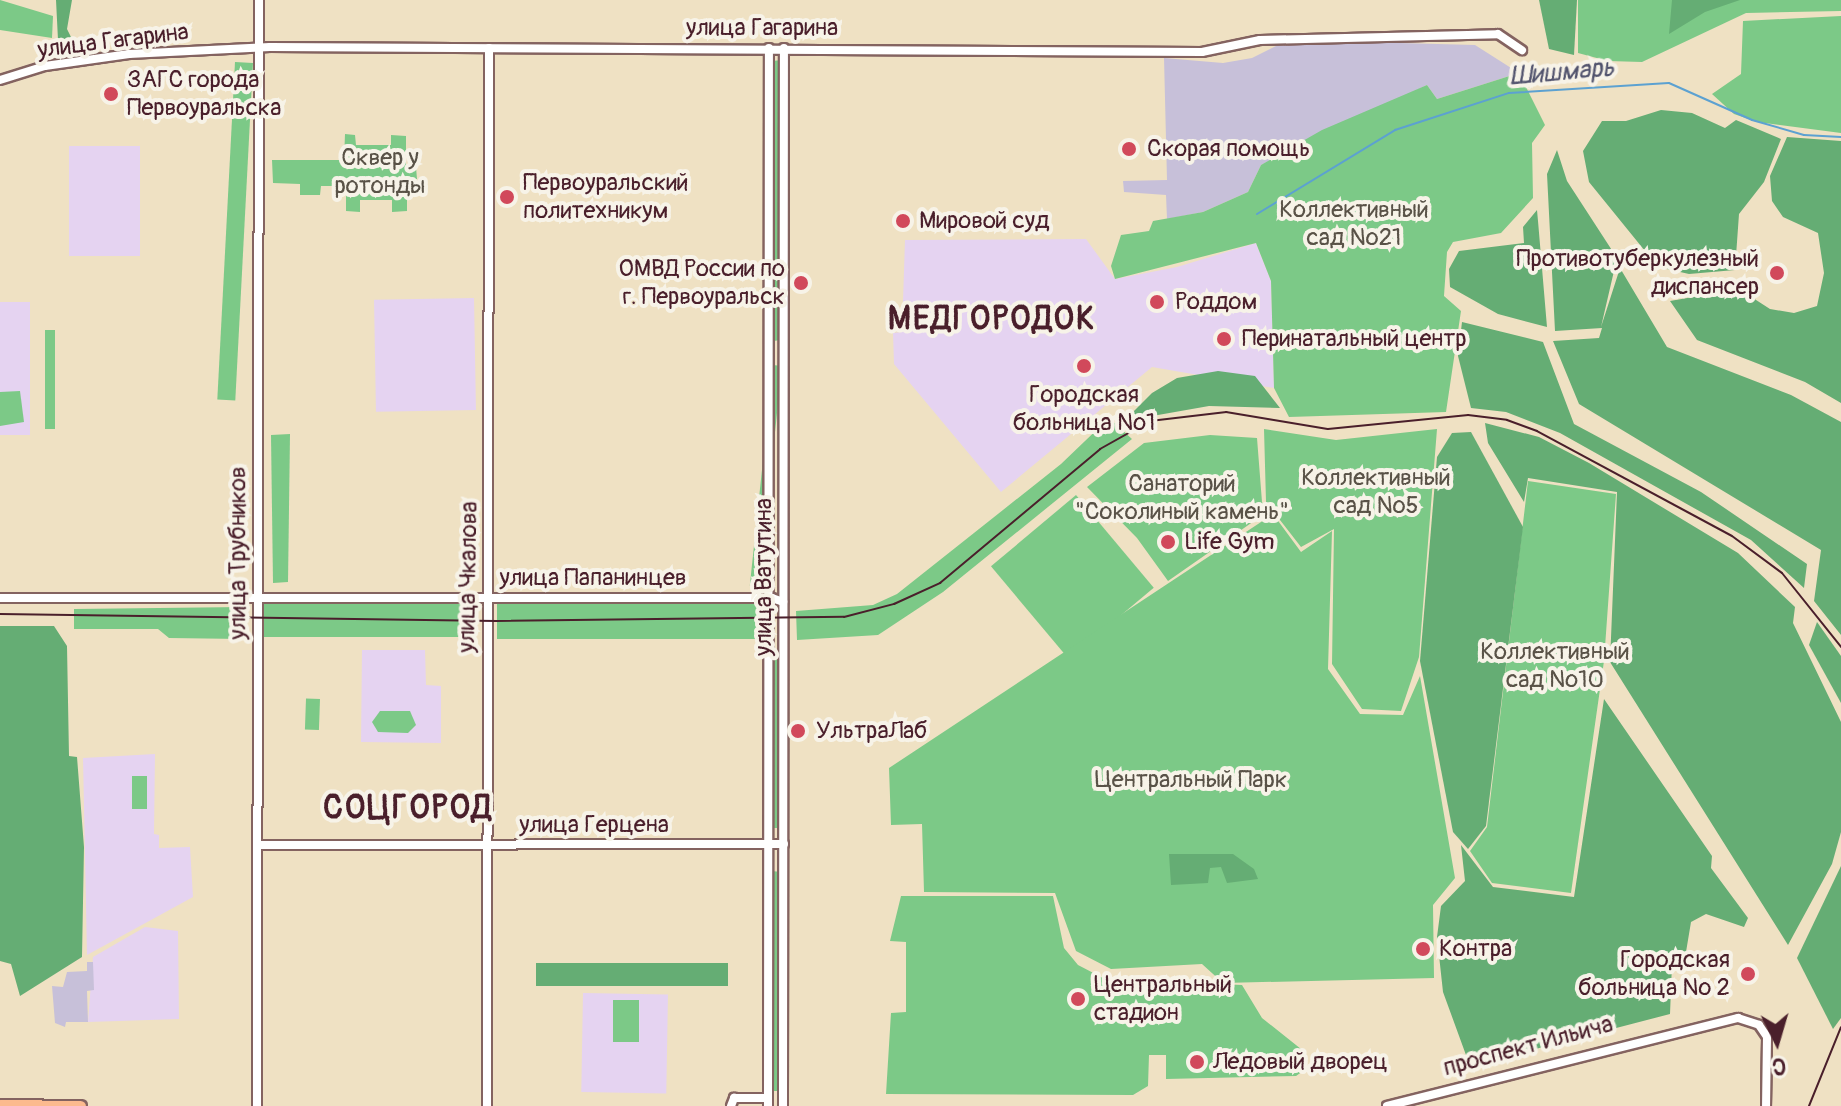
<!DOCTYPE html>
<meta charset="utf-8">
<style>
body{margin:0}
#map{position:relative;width:1841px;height:1106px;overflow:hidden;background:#efe1c3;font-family:Pangolin,sans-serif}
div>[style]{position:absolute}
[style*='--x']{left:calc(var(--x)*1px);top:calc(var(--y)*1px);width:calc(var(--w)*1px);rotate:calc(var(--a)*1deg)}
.built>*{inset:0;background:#e5d3f1;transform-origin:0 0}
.industrial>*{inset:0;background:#c7c0d9}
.green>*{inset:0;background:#7cc987;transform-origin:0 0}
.forest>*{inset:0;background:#65ad74;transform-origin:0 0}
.stream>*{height:2px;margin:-1px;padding:0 1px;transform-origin:1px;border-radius:1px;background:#5ca1d1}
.roads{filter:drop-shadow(2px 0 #846360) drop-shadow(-2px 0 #846360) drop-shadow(0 2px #846360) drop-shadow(0 -2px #846360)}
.tertiary>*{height:8px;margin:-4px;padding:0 4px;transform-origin:4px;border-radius:4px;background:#fff}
.primary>*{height:11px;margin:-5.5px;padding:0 5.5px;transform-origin:5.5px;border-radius:5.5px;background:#fcba8e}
.rail>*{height:2px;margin:-1px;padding:0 1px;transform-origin:1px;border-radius:1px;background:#4a1f2b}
.dots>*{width:22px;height:22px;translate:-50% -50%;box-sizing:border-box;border:4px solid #f7f3e8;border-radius:50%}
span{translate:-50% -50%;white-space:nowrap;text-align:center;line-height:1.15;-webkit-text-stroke:8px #f7f3e8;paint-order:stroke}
.street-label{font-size:24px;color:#4a1f2b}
.poi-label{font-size:24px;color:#4a1f2b}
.left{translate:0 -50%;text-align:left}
.right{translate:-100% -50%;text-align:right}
.park-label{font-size:24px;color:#595247}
.water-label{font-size:26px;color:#51536d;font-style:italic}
.district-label{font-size:32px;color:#4a1f2b;font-weight:700;letter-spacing:2px}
.north{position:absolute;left:1737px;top:1002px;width:80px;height:80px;-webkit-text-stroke:6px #f7f3e8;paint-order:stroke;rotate:175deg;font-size:22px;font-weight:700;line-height:32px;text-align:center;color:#4a1f2b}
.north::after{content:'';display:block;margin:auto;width:28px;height:36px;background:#4a1f2b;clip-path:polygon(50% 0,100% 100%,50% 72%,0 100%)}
</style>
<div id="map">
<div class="built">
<i style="left:69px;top:146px;width:71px;height:110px"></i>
<i style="clip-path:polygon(1086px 239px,1115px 279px,1177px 267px,1256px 243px,1271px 281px,1274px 388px,1152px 367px,1001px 492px,894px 364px,893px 333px,902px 332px,905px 240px)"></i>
<i style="left:474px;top:298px;width:112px;height:100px;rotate:89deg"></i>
<i style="left:0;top:302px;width:30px;height:133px"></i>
<i style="clip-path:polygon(362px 650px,425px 650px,426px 685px,441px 686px,441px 743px,361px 742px)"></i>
<i style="clip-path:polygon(155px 754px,154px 834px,159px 835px,159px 848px,190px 847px,193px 897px,87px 955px,83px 758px)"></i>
<i style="clip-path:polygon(145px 927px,178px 931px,179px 1019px,88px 1022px,93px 957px)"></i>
<i style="left:583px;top:993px;width:85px;height:99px;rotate:1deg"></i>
</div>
<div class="industrial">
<i style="clip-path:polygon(1288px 40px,1475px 45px,1519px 73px,1437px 99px,1427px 85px,1261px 165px,1248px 192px,1203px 212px,1167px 219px,1166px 195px,1124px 192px,1123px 181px,1167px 180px,1164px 58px,1223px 63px,1252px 58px)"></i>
<i style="clip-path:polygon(87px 962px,93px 962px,94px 990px,87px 991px,88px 1022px,66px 1022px,65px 1027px,55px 1023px,52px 986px,63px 987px,67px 972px,87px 971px)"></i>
</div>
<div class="green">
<i style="clip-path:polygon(0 0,53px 16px,52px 38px,0 30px)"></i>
<i style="clip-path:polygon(1578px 0,1841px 0,1841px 11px,1746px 13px,1642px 62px,1608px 61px,1578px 53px)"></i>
<i style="clip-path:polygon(1841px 16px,1841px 133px,1757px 122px,1734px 114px,1712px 94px,1741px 74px,1743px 21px)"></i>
<i style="clip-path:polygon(782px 60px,781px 340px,773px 341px,772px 61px)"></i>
<i style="left:235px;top:62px;width:18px;height:338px;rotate:3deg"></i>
<i style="clip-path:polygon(1519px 73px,1545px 125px,1532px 143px,1533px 198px,1501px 233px,1453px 242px,1447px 252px,1444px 296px,1461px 311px,1446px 412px,1289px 417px,1274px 388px,1271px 281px,1256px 243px,1115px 279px,1111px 266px,1121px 235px,1149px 231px,1153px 221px,1203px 212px,1248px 192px,1261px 165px,1322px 130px,1427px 85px,1437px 99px)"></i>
<i style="clip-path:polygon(345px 134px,355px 135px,356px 145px,391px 145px,391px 135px,406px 136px,406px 166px,416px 167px,417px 179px,407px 179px,407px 211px,392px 212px,392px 200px,360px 200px,360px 212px,346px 211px,346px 186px,321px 186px,320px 195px,300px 195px,300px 184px,273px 183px,272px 160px,344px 160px)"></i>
<i style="left:45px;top:330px;width:10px;height:99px"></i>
<i style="left:773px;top:365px;width:9px;height:222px;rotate:6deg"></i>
<i style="clip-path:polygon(20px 391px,24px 422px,0 426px,0 392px)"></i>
<i style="clip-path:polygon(1109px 418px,1132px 439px,943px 592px,878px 635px,797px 640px,796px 611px,873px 605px,897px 594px,1061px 464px)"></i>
<i style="clip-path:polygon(1264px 429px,1336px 440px,1437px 429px,1419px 657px,1401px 711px,1362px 709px,1332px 664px,1334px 529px,1301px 547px,1266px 502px)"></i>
<i style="clip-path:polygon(290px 434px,288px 582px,273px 583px,271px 435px)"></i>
<i style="clip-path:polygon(1210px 435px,1257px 438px,1262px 502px,1267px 512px,1168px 581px,1137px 538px,1087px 487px,1144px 443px)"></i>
<i style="clip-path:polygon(1528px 481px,1616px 494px,1604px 661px,1571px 893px,1492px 883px,1470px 851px,1487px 827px)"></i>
<i style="left:1076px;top:495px;width:121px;height:111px;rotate:50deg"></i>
<i style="clip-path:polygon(1273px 514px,1301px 552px,1332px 531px,1328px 669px,1360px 714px,1403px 715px,1420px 676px,1455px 878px,1433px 905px,1434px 978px,1223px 983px,1202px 964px,1111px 969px,1076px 951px,1055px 893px,924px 892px,922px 824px,891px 825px,889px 768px)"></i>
<i style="left:476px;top:602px;width:35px;height:213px;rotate:90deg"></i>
<i style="left:497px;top:604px;width:260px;height:35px"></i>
<i style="clip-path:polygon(243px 607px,242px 639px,169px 638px,158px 629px,74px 629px,74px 609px)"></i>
<i style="left:772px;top:653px;width:9px;height:175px"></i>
<i style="left:320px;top:699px;width:31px;height:14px;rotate:92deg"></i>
<i style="clip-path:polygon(380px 711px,410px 711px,416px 725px,408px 733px,378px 732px,372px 722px)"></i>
<i style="left:132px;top:776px;width:15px;height:33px"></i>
<i style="clip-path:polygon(771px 871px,782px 872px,781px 1091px,772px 1091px)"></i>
<i style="clip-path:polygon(901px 896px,1053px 896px,1064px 948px,1078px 965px,1105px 979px,1242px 985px,1262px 1018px,1306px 1053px,1306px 1069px,1296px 1076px,1166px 1079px,1166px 1055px,1149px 1055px,1148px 1086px,1133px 1095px,886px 1094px,891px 1013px,906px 1012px,906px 942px,890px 941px)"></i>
<i style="left:613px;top:1000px;width:26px;height:42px"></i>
</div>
<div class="forest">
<i style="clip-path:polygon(56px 0,72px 0,67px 29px,73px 41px,58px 40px)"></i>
<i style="clip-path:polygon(1539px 0,1577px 0,1574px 55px,1549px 49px)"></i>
<i style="clip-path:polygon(1672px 0,1740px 0,1705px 12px,1669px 34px)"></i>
<i style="clip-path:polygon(1661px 110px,1692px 113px,1725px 128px,1736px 120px,1781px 139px,1764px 182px,1739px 214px,1735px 270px,1689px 274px,1658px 267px,1589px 182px,1583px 151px,1602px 121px,1626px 121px)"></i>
<i style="clip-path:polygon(1787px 137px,1841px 141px,1841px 403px,1805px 382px,1697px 340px,1670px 301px,1739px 289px,1770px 309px,1794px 313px,1817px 306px,1824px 273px,1818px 233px,1783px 217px,1772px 201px,1770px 176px)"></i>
<i style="clip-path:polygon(1557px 150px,1567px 181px,1617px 258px,1601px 327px,1620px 268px,1667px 347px,1791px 395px,1841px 422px,1841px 635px,1814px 601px,1821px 550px,1579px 404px,1553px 341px,1599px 338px,1602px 328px,1555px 331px,1547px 174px)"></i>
<i style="clip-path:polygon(1537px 210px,1538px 221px,1547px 327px,1498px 314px,1450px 287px,1449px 269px,1459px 251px,1524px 243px,1523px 227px)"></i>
<i style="clip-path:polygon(1462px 322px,1543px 342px,1574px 424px,1701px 492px,1807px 564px,1804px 588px,1751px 540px,1560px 433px,1506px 412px,1471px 408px,1458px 356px)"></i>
<i style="clip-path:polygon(1218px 371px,1255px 376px,1280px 408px,1209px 406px,1124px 421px,1152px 393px,1177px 378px)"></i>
<i style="clip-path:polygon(1485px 423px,1539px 437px,1589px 463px,1738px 553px,1795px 607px,1793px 623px,1841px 722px,1841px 832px,1832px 864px,1788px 945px,1610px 662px,1617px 492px,1528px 478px,1524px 502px,1488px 443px)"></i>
<i style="clip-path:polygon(1471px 432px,1523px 527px,1486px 826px,1468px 849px,1453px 832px,1420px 661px,1437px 457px,1452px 433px)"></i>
<i style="clip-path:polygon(1817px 622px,1841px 656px,1841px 703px,1809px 645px)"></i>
<i style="clip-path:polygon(0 626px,54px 626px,67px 646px,69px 756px,77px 757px,84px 847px,82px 957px,20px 996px,11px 964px,0 961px)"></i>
<i style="clip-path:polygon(1604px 699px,1712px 856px,1711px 868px,1748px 918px,1744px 927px,1706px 914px,1691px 922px,1686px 952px,1672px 964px,1670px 1014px,1470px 1066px,1443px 992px,1437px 937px,1441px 906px,1465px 881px,1461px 845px,1493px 887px,1574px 897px)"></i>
<i style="clip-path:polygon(1169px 854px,1233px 854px,1254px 869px,1258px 879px,1227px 883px,1221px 867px,1210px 868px,1208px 883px,1171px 885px)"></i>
<i style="clip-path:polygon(1841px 866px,1841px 1018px,1833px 1029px,1797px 958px)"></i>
<i style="left:536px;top:963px;width:192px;height:23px"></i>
</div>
<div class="stream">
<i style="--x:1257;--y:214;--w:162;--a:-31.3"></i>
<i style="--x:1395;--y:130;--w:120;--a:-18"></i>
<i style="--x:1509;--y:93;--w:160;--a:-3.6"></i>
<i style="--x:1669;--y:83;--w:91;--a:24"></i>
<i style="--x:1752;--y:120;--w:54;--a:16.1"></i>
<i style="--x:1804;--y:135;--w:37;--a:3"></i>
</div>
<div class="roads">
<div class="tertiary">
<i style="--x:0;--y:80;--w:47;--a:-17.3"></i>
<i style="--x:45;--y:66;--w:85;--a:-8.1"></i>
<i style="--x:129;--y:54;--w:141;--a:-2.8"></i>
<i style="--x:270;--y:47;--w:932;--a:0.31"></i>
<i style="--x:1202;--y:52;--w:59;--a:-11.7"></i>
<i style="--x:1260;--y:40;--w:238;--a:-1.4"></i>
<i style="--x:1498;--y:34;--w:29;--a:34"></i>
<i style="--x:0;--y:598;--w:772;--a:0"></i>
<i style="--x:772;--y:598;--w:12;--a:20"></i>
<i style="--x:260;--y:845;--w:524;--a:-0.11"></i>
<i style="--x:257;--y:1106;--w:1106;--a:-89.9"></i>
<i style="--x:487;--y:1106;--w:1058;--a:-89.89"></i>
<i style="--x:731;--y:1106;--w:9;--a:-69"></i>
<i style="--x:734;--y:1098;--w:33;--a:0"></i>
<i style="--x:768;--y:1106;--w:1058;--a:-89.95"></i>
<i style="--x:783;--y:1106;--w:1058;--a:-89.95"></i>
<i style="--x:1387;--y:1106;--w:362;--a:-14.1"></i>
<i style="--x:1738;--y:1018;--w:22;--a:18"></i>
<i style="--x:1759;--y:1025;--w:14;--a:56"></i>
<i style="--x:1767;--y:1037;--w:69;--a:90.8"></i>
</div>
<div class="primary">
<i style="--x:0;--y:1105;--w:80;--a:0.7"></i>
</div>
</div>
<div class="rail">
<i style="--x:0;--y:614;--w:496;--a:0.8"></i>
<i style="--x:496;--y:621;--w:348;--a:-0.7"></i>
<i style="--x:844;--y:617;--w:52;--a:-14.6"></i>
<i style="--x:894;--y:604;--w:51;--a:-24.5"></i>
<i style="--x:940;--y:583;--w:209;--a:-39.9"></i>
<i style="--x:1100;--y:449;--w:57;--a:-29.2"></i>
<i style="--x:1150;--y:421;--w:77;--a:-6.8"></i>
<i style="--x:1226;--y:412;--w:103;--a:9.5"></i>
<i style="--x:1328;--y:429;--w:141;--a:-5.7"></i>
<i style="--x:1468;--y:415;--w:39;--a:7"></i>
<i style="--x:1507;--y:420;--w:32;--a:20"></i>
<i style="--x:1537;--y:431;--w:221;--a:28.3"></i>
<i style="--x:1732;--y:536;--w:62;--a:36.5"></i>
<i style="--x:1782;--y:573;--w:95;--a:51.4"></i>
<i style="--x:1809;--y:1106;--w:85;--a:-67.9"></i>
</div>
<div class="dots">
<i style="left:111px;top:94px;background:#d1495b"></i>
<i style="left:1129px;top:149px;background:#d1495b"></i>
<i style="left:507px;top:197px;background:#d1495b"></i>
<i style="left:903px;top:221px;background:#d1495b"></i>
<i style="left:1777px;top:273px;background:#d1495b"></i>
<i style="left:801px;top:283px;background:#d1495b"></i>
<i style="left:1157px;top:302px;background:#d1495b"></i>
<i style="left:1224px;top:339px;background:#d1495b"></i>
<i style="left:1084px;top:366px;background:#d1495b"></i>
<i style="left:1168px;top:542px;background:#d1495b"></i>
<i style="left:798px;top:731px;background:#d1495b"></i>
<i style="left:1423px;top:949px;background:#d1495b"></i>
<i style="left:1748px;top:974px;background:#d1495b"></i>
<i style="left:1078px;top:999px;background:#d1495b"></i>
<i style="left:1197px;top:1062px;background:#d1495b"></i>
</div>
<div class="street-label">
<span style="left:762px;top:28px">улица Гагарина</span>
<span style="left:113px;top:41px;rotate:-7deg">улица Гагарина</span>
<span style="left:238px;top:553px;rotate:-90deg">улица Трубников</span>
<span style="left:468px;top:577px;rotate:-89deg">улица Чкалова</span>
<span style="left:764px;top:577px;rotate:-90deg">улица Ватутина</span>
<span style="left:593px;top:578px">улица Папанинцев</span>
<span style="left:594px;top:825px">улица Герцена</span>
<span style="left:1528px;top:1046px;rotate:-15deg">проспект Ильича</span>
</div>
<div class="poi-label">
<span class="left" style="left:127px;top:94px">ЗАГС города<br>Первоуральска</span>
<span class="left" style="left:1147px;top:149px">Скорая помощь</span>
<span class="left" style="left:523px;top:197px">Первоуральский<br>политехникум</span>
<span class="left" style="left:919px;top:221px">Мировой суд</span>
<span class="right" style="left:1759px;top:273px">Противотуберкулезный<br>диспансер</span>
<span class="right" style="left:785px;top:283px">ОМВД России по<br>г. Первоуральск</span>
<span class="left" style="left:1175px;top:302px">Роддом</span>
<span class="left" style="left:1242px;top:339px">Перинатальный центр</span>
<span style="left:1084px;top:409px">Городская<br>больница №1</span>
<span class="left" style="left:1184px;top:542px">Life Gym</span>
<span class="left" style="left:816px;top:731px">УльтраЛаб</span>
<span class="left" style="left:1439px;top:949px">Контра</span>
<span class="right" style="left:1730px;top:974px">Городская<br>больница № 2</span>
<span class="left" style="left:1094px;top:999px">Центральный<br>стадион</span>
<span class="left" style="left:1213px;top:1062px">Ледовый дворец</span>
</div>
<div class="park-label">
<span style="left:380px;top:172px">Сквер у<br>ротонды</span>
<span style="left:1354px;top:224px">Коллективный<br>сад №21</span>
<span style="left:1376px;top:492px">Коллективный<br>сад №5</span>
<span style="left:1182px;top:498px">Санаторий<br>"Соколиный камень"</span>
<span style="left:1555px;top:666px">Коллективный<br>сад №10</span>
<span style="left:1191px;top:780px">Центральный Парк</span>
</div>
<div class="water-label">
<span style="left:1562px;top:73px;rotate:-5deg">Шишмарь</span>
</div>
<div class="district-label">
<span style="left:992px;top:319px">МЕДГОРОДОК</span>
<span style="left:408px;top:808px">СОЦГОРОД</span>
</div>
<div class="north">С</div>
</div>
